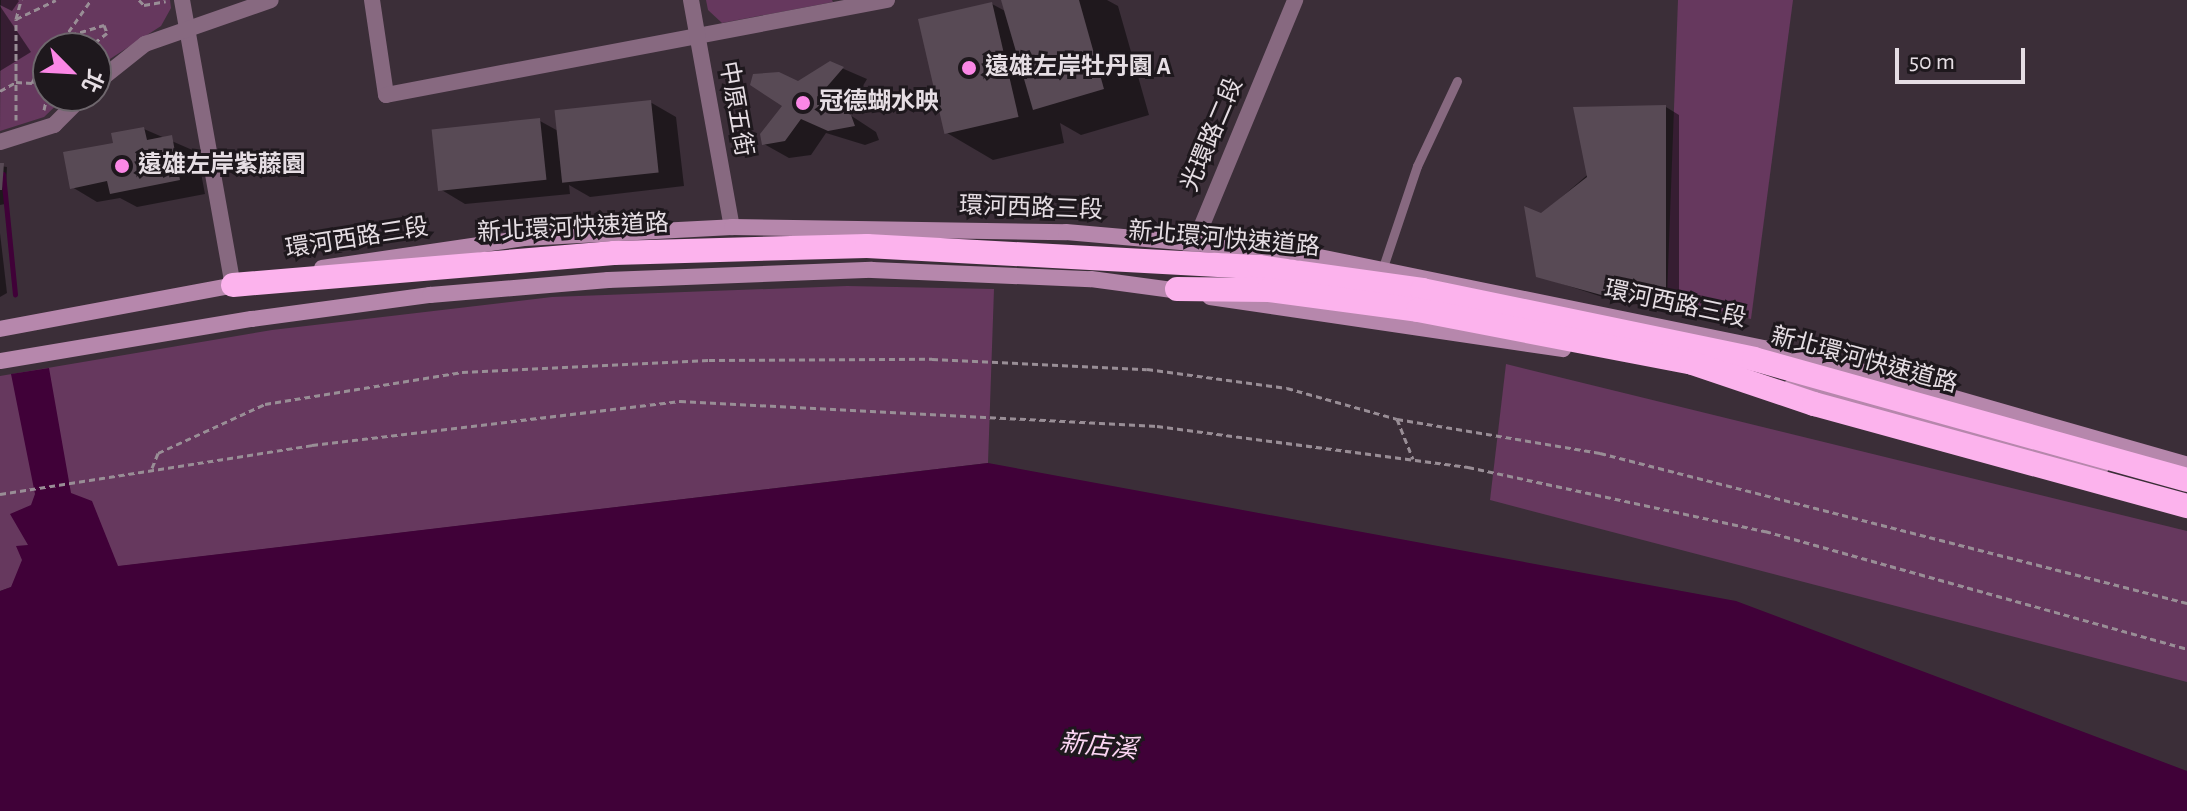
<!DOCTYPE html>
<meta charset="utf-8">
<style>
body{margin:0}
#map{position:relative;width:2187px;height:811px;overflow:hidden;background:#3b2e38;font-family:"Alegreya Sans","Noto Sans TC",sans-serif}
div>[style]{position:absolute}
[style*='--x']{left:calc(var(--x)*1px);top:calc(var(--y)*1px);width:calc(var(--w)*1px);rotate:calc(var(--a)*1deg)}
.green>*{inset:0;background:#66385e}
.water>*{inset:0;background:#400138}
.shadow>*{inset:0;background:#0007}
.stream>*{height:5px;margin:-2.5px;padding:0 2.5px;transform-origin:2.5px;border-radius:2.5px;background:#400138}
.building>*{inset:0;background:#584a55;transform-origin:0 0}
.path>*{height:3px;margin-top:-1.5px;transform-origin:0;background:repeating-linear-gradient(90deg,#998e96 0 6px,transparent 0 10px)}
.lane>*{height:9px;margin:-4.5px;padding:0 4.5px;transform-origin:4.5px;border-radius:4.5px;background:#876980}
.street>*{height:16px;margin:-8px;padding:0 8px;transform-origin:8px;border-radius:8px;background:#876980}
.secondary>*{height:16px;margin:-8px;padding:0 8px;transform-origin:8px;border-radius:8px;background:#b687ac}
.highway>*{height:24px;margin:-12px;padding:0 12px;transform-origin:12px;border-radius:12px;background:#fcb3ed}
.dots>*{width:22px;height:22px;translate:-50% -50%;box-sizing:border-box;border:4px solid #1e181d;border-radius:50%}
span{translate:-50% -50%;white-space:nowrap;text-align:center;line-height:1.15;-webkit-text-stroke:6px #1e181d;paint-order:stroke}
.poi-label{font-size:24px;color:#e6dee4;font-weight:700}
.left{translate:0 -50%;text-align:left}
.street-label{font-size:24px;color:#e6dee4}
.water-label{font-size:26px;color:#fbd5f2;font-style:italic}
.north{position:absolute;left:32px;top:32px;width:80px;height:80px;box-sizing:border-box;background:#1e181d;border:2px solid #6e676d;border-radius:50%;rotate:114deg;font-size:22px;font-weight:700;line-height:32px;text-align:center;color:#e6dee4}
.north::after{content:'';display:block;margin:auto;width:28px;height:36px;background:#fb87e6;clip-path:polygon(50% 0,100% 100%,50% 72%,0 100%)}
.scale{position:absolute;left:1895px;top:48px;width:130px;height:36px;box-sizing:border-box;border:4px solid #e6dee4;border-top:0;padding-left:10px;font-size:24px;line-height:28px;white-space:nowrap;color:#e6dee4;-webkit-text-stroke:6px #1e181d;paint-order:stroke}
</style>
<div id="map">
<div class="green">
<i style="clip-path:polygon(1px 0,170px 0,171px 8px,161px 26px,96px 68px,96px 48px,48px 48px,48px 96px,66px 96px,44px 117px,0 131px)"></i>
<i style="clip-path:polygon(706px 0,832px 0,833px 2px,722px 23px,708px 10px)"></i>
<i style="clip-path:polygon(1678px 0,1793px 0,1751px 319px,1667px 297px)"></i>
<i style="clip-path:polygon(847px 286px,994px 289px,988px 463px,45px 575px,0 591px,0 376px,272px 330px,552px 297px)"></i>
<i style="clip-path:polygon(1506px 364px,2187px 531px,2187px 682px,1490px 500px)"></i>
</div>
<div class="water">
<i style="clip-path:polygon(49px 368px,71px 493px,92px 501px,118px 566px,988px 463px,1736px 601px,2187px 771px,2187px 811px,0 811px,0 591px,11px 587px,22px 560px,16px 546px,28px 545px,10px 514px,31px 505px,35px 494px,11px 374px)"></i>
</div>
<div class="shadow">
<i style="clip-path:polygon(0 0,18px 0,19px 1px,12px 11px,0 5px)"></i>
<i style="clip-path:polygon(1003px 0,1107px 0,1118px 6px,1149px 115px,1081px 135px,1060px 123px,1064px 143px,993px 160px,947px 133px,992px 4px,1007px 12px)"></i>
<i style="clip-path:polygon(0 6px,31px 52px,0 71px)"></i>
<i style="clip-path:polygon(830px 63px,867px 79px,847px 113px,876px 132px,879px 140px,865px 145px,826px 133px,811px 155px,789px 158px,764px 144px,798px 84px)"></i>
<i style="clip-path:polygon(650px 102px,676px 117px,684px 186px,590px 197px,569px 185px,570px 194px,465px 204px,440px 189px,540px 121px,560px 132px)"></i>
<i style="clip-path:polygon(1666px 107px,1679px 115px,1679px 300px,1627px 305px,1538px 276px,1541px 215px)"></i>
<i style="clip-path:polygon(144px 129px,197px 152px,205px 194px,137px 207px,120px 198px,97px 202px,72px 187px,115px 144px)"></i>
<i style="clip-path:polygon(0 166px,7px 167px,5px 204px,0 205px)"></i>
<i style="clip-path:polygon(0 233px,7px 293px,0 297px)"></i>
</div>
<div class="stream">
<i style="--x:3;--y:174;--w:121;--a:84.3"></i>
</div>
<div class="building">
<i style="clip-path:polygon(1001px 0,1079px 0,1104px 89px,1033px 110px)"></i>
<i style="left:992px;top:2px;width:118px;height:76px;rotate:77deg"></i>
<i style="clip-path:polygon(830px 61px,844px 67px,825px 89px,824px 102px,851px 115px,855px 126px,828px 131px,801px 119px,785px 141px,762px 145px,760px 134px,782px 106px,750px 85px,753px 74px,779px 72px,798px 81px)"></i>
<i style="left:651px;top:100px;width:73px;height:97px;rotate:84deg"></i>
<i style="clip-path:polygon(1666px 105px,1666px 294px,1612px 298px,1536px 277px,1524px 206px,1541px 213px,1587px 177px,1573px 107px)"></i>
<i style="left:540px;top:118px;width:62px;height:109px;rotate:84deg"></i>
<i style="clip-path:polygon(144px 127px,147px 140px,172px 135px,180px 180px,110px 194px,107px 181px,70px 189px,63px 152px,113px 143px,111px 133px)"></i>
<i style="clip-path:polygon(0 163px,4px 163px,2px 190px,0 190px)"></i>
</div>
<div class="path">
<i style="--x:139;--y:0;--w:7;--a:45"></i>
<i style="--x:144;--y:5;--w:22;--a:-10"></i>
<i style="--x:16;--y:19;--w:44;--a:-25.4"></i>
<i style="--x:61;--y:38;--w:45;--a:-16.8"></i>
<i style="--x:104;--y:25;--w:9;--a:69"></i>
<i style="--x:107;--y:33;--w:24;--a:142"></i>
<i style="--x:57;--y:48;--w:59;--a:-54.7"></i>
<i style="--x:0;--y:91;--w:18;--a:-29"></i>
<i style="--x:16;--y:82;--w:16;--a:4"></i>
<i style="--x:32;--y:83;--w:37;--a:-64"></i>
<i style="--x:44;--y:110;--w:19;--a:-78"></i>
<i style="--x:16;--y:120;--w:101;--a:-90"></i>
<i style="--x:16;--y:19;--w:20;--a:-75"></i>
<i style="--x:1397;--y:419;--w:43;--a:68.2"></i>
<i style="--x:152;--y:468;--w:16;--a:-68"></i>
<i style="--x:158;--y:453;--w:118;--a:-24.6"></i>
<i style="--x:265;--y:404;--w:200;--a:-9.2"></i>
<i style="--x:462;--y:372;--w:247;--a:-2.8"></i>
<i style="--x:709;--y:360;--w:223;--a:-0.3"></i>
<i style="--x:932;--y:359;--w:215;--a:2.7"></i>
<i style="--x:1147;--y:369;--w:141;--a:7.7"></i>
<i style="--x:1287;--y:388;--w:114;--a:15.7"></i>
<i style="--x:1397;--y:419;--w:206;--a:9.5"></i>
<i style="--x:1600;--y:453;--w:606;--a:14.33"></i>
<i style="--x:0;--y:494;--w:316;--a:-8.9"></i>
<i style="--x:312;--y:445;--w:371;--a:-6.8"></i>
<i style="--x:680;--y:401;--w:478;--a:3"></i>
<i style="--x:1157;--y:426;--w:314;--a:7.5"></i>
<i style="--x:1468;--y:467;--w:304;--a:12.2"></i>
<i style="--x:1765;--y:531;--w:438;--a:15.6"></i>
</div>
<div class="lane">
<i style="--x:1382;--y:270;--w:110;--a:-71.4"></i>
<i style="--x:1417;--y:166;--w:94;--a:-64.8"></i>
</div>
<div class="street">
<i style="--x:182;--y:0;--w:290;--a:79.9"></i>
<i style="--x:372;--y:0;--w:96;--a:81.6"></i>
<i style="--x:386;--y:95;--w:510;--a:-10.74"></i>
<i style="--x:691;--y:0;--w:231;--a:79.8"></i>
<i style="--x:96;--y:83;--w:63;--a:-38.5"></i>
<i style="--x:145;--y:44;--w:133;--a:-19.2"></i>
<i style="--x:0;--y:142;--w:57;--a:-17.5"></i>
<i style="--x:54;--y:125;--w:41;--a:-45"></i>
<i style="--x:1190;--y:254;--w:275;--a:-67.5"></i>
</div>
<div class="secondary">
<i style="--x:322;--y:268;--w:204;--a:-8.4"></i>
<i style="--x:524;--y:238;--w:208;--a:-3"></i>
<i style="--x:732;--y:227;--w:334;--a:0.9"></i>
<i style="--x:1066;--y:232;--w:230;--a:5"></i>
<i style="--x:1295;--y:252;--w:538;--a:11.58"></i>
<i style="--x:1822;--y:360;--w:380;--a:16"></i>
<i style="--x:1210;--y:297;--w:357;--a:8.4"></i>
<i style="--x:0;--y:329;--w:244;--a:-10.6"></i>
<i style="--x:0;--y:361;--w:255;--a:-9.5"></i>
<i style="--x:252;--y:319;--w:180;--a:-7.7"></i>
<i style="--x:430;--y:295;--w:179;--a:-4.8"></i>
<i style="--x:608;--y:280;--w:264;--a:-2.2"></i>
<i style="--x:872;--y:270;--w:219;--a:2.4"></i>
<i style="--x:1091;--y:279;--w:97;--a:7.7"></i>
<i style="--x:1791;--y:387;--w:320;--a:14.6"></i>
</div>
<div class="highway">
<i style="--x:233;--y:285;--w:382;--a:-4.8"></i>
<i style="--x:614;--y:253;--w:253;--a:-1.6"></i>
<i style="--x:867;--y:246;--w:393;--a:3.1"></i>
<i style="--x:1259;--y:267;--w:165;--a:8"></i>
<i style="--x:1422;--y:290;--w:339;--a:11.7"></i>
<i style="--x:1754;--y:359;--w:450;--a:15.6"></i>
<i style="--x:1177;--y:289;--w:92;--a:0.6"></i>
<i style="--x:1269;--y:290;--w:150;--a:7.6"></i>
<i style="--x:1418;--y:310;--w:279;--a:10.9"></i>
<i style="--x:1692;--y:363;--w:129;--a:18.6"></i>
<i style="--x:1814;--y:404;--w:387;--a:15.3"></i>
</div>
<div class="dots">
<i style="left:969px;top:68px;background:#fb87e6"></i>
<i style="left:803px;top:103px;background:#fb87e6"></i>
<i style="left:122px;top:166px;background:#fb87e6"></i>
</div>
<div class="poi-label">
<span class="left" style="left:985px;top:68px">遠雄左岸牡丹園 A</span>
<span class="left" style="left:819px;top:103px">冠德蝴水映</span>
<span class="left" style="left:138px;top:166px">遠雄左岸紫藤園</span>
</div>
<div class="street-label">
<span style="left:735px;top:109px;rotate:80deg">中原五街</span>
<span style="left:1213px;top:135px;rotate:-67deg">光環路二段</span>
<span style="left:1031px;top:209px;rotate:2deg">環河西路三段</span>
<span style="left:573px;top:229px;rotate:-3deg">新北環河快速道路</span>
<span style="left:357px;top:239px;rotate:-9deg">環河西路三段</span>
<span style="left:1224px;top:240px;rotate:5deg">新北環河快速道路</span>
<span style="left:1675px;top:305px;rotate:12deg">環河西路三段</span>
<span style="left:1864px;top:361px;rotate:15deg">新北環河快速道路</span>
</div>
<div class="water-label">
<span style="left:1098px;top:747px;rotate:6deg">新店溪</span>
</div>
<div class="north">北</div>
<div class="scale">50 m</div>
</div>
